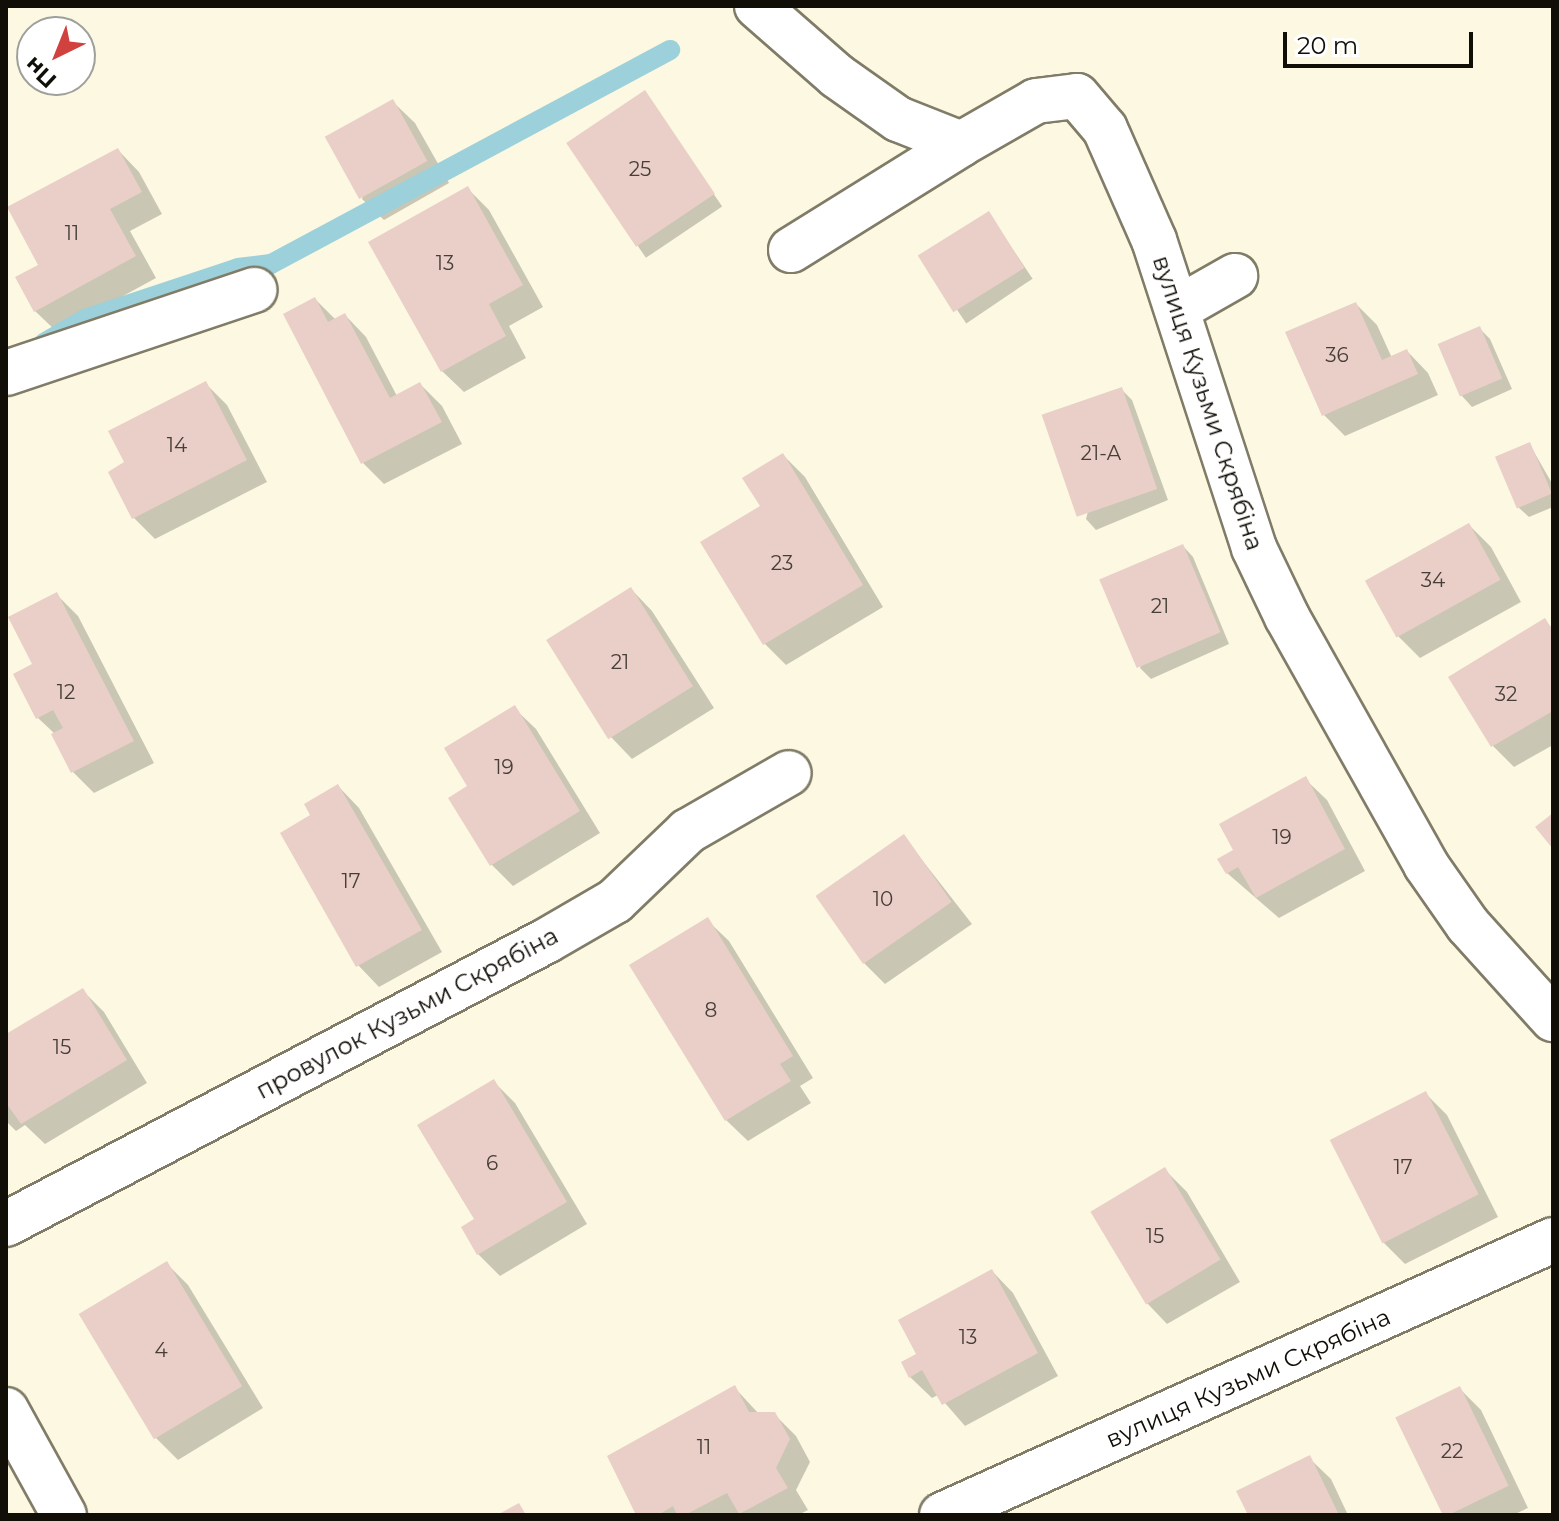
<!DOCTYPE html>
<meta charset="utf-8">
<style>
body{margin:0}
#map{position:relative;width:1559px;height:1521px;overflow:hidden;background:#fcf8e1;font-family:Montserrat,sans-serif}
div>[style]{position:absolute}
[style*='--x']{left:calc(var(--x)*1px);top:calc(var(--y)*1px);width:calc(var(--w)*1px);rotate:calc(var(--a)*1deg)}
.shadow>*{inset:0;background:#0003;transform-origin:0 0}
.stream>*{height:20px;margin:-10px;padding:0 10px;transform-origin:10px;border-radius:10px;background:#9cd0db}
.building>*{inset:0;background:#e9cfc8;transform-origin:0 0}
.roads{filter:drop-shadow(2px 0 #807c68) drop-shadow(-2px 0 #807c68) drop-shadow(0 2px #807c68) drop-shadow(0 -2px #807c68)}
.minor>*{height:44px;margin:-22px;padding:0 22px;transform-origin:22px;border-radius:22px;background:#fff}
span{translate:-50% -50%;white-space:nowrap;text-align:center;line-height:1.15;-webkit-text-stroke:7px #fff;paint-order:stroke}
.number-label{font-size:20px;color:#463e37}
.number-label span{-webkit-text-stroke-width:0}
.street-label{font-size:24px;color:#100e07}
.frame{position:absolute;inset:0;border:8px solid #100e07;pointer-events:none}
.north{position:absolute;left:16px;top:16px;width:80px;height:80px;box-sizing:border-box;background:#fff;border:2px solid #9f9f9c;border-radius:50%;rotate:223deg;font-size:22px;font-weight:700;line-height:32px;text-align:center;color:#100e07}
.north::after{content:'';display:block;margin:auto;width:28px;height:36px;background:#d1423f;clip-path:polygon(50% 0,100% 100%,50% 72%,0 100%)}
.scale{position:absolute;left:1283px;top:32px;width:190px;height:36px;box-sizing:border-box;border:4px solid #100e07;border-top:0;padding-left:10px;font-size:24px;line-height:28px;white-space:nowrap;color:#100e07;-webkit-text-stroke:6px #fff;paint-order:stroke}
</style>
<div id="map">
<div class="shadow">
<i style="left:645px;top:92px;width:138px;height:92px;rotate:56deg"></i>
<i style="clip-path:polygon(393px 102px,415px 123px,449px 183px,384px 220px,362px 199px)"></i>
<i style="clip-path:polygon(118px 150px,139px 172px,162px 214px,130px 231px,156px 278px,57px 332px,35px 311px,41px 266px)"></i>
<i style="clip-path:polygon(468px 189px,489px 210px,543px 307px,509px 326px,526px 358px,464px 392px,442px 371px)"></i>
<i style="left:989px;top:214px;width:78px;height:80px;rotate:56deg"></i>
<i style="clip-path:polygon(315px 299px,336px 320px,345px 315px,366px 337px,397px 396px,420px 384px,442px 406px,462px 444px,384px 484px,363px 463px)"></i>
<i style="clip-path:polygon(1356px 304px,1377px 325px,1392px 358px,1407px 351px,1428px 373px,1438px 395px,1345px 436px,1324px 415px)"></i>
<i style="clip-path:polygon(1479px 328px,1490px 339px,1512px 389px,1472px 407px,1462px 396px)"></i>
<i style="clip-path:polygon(205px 383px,227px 405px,267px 482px,155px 539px,133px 517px,127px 463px)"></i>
<i style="clip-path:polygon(1121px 389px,1132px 400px,1168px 500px,1096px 530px,1086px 519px)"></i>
<i style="clip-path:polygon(1530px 445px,1553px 485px,1553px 507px,1529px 517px,1518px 507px)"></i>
<i style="clip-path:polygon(783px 455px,805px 477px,883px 607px,786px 665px,765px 644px,703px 542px,762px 506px)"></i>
<i style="clip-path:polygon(1469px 525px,1491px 547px,1521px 602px,1420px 658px,1398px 636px)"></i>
<i style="clip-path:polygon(1183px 546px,1193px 557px,1229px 644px,1151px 679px,1140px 668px)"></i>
<i style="clip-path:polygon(631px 589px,652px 611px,714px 708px,632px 759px,611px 737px)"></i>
<i style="clip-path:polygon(57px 595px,78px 616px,154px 763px,94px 793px,73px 772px,55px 734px,38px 718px,35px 665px)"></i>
<i style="clip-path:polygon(1545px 621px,1553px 629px,1553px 745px,1514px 767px,1493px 746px,1451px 677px)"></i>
<i style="clip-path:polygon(514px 708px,536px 729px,600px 833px,513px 886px,491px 864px,469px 787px)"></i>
<i style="clip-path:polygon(1305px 779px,1327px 800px,1365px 871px,1279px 918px,1227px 873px,1236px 851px)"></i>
<i style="clip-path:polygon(338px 786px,359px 808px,442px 952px,379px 987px,358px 965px,313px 816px)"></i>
<i style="clip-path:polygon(904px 837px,972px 924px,885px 984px,864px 963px)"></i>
<i style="clip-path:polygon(707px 920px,729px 941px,813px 1078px,800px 1086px,811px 1103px,748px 1141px,726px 1120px)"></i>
<i style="clip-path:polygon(83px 991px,104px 1012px,147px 1083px,45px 1144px,25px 1125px,16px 1131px,6px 1121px,6px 1036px)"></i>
<i style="clip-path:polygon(493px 1081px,515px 1103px,587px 1224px,500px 1276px,478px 1254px,476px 1220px)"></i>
<i style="clip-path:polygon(1425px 1093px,1447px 1115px,1498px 1217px,1405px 1264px,1383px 1242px)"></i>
<i style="clip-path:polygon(1165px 1170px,1187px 1192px,1240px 1282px,1167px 1324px,1146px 1302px)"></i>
<i style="clip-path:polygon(167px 1264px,188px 1285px,263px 1408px,178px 1460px,156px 1438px)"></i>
<i style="clip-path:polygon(992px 1271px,1013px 1293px,1058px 1376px,965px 1426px,938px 1395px,932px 1398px,910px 1377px,918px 1355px)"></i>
<i style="clip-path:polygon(734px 1387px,759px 1414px,774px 1414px,796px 1436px,810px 1462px,796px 1490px,808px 1510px,798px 1515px,638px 1515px)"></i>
<i style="clip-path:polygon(1459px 1388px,1481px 1410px,1528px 1508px,1513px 1515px,1445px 1515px,1398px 1417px)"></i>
<i style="clip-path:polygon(1309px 1458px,1331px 1479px,1348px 1515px,1250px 1515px)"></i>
</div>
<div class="stream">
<i style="--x:44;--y:343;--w:48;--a:-30.3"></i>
<i style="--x:85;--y:319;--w:161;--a:-18.4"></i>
<i style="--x:238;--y:268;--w:33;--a:-7"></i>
<i style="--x:271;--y:264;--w:453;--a:-28.2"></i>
</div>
<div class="building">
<i style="left:645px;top:90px;width:125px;height:95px;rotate:56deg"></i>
<i style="left:393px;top:99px;width:71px;height:78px;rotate:61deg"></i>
<i style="clip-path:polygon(118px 148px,142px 192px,110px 209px,136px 256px,34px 312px,15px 277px,38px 265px,7px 207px)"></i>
<i style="clip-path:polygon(468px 186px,523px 285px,489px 304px,506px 336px,441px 372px,368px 242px)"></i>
<i style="left:989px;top:211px;width:67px;height:84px;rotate:58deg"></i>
<i style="clip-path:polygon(315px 297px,328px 322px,345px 313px,390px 398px,420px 382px,442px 422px,361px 464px,283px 314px)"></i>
<i style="clip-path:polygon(1356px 302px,1382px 360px,1407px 349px,1418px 374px,1322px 416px,1285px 332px)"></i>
<i style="left:1480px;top:326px;width:57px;height:46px;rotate:67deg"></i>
<i style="clip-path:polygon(206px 381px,247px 460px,132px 519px,108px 472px,124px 462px,108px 431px)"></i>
<i style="left:1122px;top:387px;width:108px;height:85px;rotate:71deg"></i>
<i style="left:1530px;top:442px;width:56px;height:38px;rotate:67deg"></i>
<i style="clip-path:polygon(783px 453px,863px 585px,763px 645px,700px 542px,760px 506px,742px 478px)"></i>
<i style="left:1469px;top:523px;width:65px;height:119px;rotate:61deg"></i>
<i style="left:1183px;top:544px;width:96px;height:91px;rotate:67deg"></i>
<i style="left:631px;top:587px;width:117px;height:100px;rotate:58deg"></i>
<i style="clip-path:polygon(57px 592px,134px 741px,71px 773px,51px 734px,63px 728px,53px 710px,36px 719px,13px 674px,32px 664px,8px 617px)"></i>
<i style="clip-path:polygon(1545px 618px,1553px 631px,1553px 711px,1491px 747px,1448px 677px)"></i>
<i style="clip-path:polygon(515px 705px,580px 811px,490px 866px,448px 798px,467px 786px,444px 748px)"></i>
<i style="clip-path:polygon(1306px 776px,1345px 849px,1256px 898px,1238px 867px,1226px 874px,1217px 859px,1233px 850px,1219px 824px)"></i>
<i style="clip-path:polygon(338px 784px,422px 930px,356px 967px,280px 833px,310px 815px,304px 804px)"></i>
<i style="clip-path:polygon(1553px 813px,1553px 849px,1535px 827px)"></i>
<i style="left:904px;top:834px;width:83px;height:108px;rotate:55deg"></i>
<i style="clip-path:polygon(708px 917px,793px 1056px,780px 1064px,791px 1081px,725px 1121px,629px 965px)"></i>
<i style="clip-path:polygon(83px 988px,127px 1060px,21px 1124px,6px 1103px,6px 1034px)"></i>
<i style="clip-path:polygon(494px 1079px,567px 1202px,477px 1255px,461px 1227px,474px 1219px,417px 1125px)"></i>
<i style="left:1426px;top:1091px;width:116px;height:108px;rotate:63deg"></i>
<i style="left:1165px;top:1167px;width:108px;height:87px;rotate:59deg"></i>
<i style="left:167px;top:1261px;width:146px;height:103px;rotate:59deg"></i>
<i style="clip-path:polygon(992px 1269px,1038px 1353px,942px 1405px,922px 1370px,909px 1378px,901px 1362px,916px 1354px,898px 1320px)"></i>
<i style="clip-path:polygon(735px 1385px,749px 1412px,775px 1412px,790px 1439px,776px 1468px,788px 1488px,739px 1514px,727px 1493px,685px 1515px,677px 1515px,673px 1506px,658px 1515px,636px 1515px,607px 1456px)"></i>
<i style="left:1460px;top:1386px;width:111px;height:72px;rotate:64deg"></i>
<i style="clip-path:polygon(1310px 1455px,1339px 1515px,1248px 1515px,1236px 1491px)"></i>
<i style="clip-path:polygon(519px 1503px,526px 1515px,497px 1515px)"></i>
</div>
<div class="roads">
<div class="minor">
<i style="--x:757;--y:6;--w:106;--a:41.2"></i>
<i style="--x:837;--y:76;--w:75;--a:35.2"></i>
<i style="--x:898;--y:119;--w:68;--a:21.6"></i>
<i style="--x:961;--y:144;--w:86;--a:-29.8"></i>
<i style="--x:1036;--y:101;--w:41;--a:-7"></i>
<i style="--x:1077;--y:96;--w:43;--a:49.7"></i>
<i style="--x:1105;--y:129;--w:121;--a:66.2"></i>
<i style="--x:1154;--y:240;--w:324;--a:72"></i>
<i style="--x:1254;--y:548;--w:76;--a:64.4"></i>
<i style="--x:1287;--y:617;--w:284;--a:60.7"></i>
<i style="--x:1426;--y:865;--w:73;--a:55"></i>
<i style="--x:1468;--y:925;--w:127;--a:47.9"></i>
<i style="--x:791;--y:250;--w:200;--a:-31.9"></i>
<i style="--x:1177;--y:309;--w:67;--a:-29.6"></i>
<i style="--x:6;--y:373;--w:262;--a:-18.5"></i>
<i style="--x:6;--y:1224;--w:610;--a:-27.66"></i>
<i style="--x:546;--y:941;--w:80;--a:-30.1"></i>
<i style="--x:615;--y:901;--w:101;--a:-43.8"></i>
<i style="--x:688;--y:831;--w:116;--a:-29.9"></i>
<i style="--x:6;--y:1410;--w:120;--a:61.1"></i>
<i style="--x:942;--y:1515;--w:670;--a:-24.23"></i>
</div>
</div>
<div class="number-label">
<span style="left:640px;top:169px">25</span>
<span style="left:72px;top:233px">11</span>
<span style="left:445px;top:263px">13</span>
<span style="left:1337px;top:355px">36</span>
<span style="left:177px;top:445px">14</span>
<span style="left:1101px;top:453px">21-А</span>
<span style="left:782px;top:563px">23</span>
<span style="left:1433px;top:580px">34</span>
<span style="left:1160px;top:606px">21</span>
<span style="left:620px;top:662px">21</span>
<span style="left:66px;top:692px">12</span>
<span style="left:1506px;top:694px">32</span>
<span style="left:504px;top:767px">19</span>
<span style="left:1282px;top:837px">19</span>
<span style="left:351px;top:881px">17</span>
<span style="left:883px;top:899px">10</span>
<span style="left:711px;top:1010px">8</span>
<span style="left:62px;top:1047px">15</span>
<span style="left:492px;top:1163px">6</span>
<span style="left:1403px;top:1167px">17</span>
<span style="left:1155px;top:1236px">15</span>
<span style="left:968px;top:1337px">13</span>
<span style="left:161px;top:1350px">4</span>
<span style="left:704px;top:1447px">11</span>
<span style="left:1452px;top:1451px">22</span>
</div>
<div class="street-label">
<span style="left:1208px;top:403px;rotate:72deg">вулиця Кузьми Скрябіна</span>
<span style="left:407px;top:1013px;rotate:-28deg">провулок Кузьми Скрябіна</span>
<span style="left:1248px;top:1378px;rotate:-24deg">вулиця Кузьми Скрябіна</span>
</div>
<div class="frame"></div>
<div class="north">Пн</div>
<div class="scale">20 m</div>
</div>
